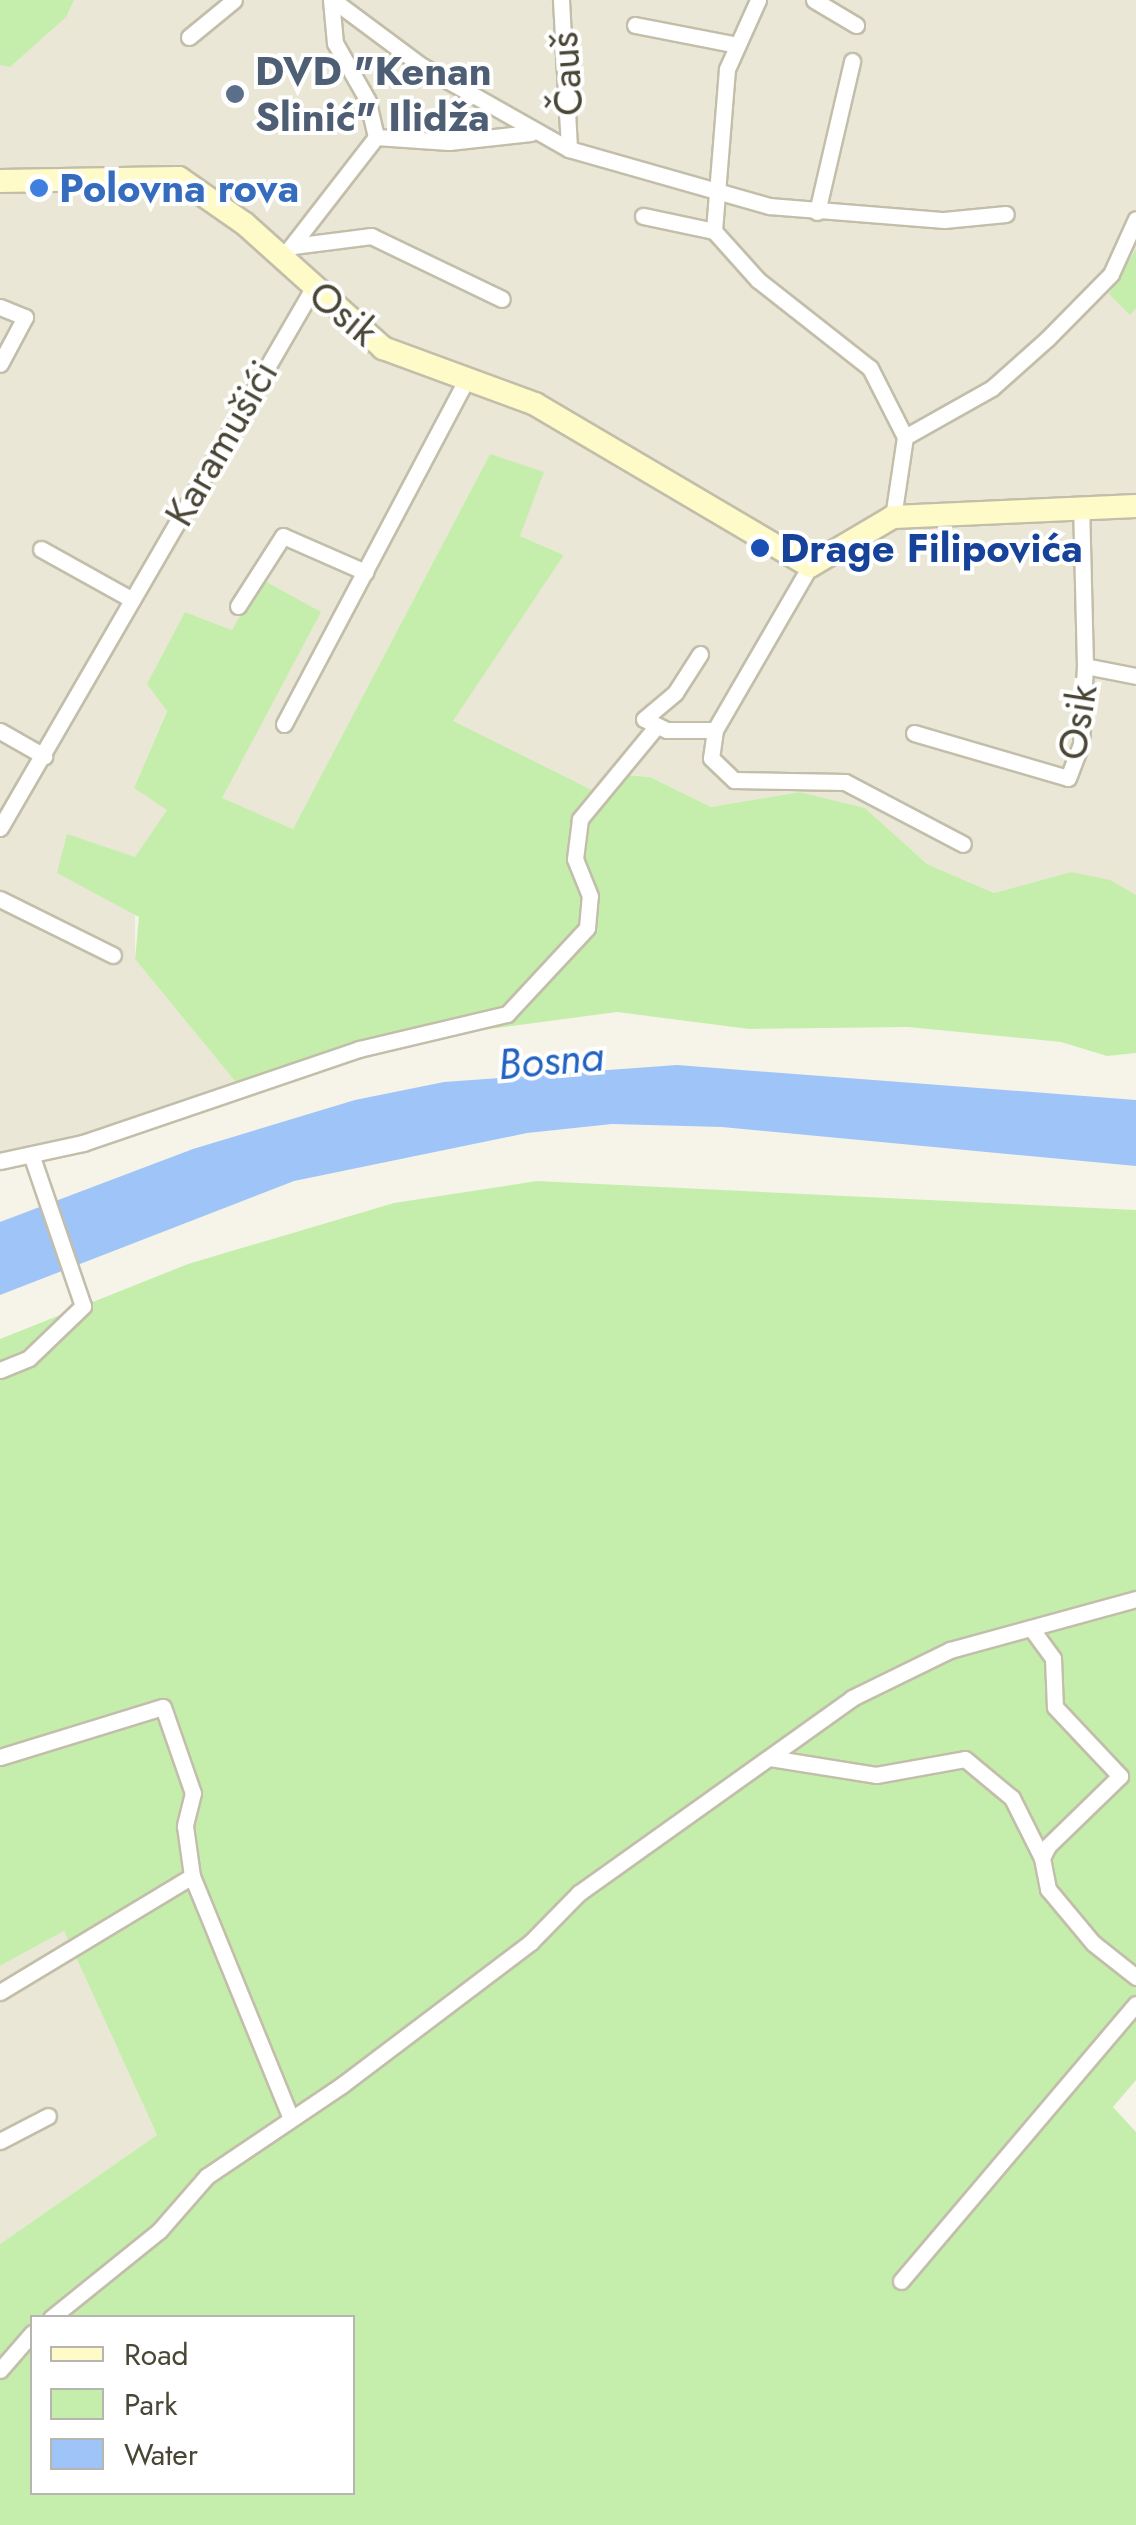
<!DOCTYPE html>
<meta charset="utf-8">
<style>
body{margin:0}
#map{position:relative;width:1136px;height:2525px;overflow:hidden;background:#f6f4e8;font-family:Jost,sans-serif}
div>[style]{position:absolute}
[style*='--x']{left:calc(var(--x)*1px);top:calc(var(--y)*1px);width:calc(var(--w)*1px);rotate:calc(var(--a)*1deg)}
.residential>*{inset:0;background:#eae7d6}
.green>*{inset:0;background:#c5eead}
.water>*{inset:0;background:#9fc4f8}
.roads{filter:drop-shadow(2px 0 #c2beaa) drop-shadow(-2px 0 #c2beaa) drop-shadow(0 2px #c2beaa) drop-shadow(0 -2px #c2beaa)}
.street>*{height:15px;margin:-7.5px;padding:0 7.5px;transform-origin:7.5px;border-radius:7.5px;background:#fff}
.secondary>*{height:22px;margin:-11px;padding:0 11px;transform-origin:11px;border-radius:11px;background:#fffbc9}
.dots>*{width:28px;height:28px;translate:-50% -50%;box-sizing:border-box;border:5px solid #fff;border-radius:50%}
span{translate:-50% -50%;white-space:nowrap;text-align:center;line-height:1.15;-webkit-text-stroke:8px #fff;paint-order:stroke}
.service-label{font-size:40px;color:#4e5e75;font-weight:700}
.left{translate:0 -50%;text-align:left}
.street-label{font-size:40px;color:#4a4636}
.shop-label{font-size:40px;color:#366cbe;font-weight:700}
.transit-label{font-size:40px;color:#164399;font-weight:700}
.water-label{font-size:42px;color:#2363c2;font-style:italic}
.legend{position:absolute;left:30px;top:2315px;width:325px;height:180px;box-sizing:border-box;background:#fff;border:2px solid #b7b5af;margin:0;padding:12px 18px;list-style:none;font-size:30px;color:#4a4636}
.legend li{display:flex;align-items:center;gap:20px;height:50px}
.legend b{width:50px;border:2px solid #b7b5af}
</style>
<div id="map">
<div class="residential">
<i style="clip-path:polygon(0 0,1136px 0,1136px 895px,1071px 872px,994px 893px,927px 864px,865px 808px,800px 792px,711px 807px,650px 777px,623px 774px,592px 790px,452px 721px,564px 555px,520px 536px,490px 454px,293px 829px,221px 798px,232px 630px,185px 612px,167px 710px,134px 788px,168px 809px,135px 857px,135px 959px,239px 1086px,220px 1099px,0 1160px)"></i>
<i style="clip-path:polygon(64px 1931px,157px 2135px,0 2244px,0 1966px)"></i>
</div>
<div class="green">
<i style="clip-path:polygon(0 0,74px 0,66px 17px,10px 67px,0 65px)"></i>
<i style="clip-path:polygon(1136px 249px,1136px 308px,1130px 315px,1109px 294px)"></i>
<i style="clip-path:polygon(490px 454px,544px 472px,520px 536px,564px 555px,453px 721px,592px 790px,616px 774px,650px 777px,711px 807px,800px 792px,865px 808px,927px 864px,994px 893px,1071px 872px,1110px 880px,1136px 895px,1136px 1053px,1107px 1056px,1061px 1042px,908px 1027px,749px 1029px,617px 1012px,353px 1047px,239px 1086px,135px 959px,139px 917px,57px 873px,67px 834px,135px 857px,167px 810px,134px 788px,167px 711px,147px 684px,185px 612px,232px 630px,261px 579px,321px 612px,222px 798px,293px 829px)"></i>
<i style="clip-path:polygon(evenodd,537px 1181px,1136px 1210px,1136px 2080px,1113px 2107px,1136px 2132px,1136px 2525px,0 2525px,0 2244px,157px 2135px,64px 1931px,0 1966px,0 1339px,188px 1264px,394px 1203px,537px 1181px,32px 2318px,352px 2318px,352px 2492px,32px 2492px,32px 2318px)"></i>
</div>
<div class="water">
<i style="clip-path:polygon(677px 1065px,1136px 1100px,1136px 1166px,722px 1127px,612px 1124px,527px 1133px,294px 1181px,0 1295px,0 1222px,193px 1149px,355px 1100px,444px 1082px)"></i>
</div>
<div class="roads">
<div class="street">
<i style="--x:333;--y:0;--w:111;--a:36.6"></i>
<i style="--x:422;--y:66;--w:169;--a:29.5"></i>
<i style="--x:569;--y:149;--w:208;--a:15.9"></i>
<i style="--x:769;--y:206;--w:176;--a:4.6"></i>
<i style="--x:944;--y:220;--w:62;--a:-5.5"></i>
<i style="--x:561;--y:0;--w:149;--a:86.9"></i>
<i style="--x:758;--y:0;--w:76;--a:114.2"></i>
<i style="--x:727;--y:69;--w:163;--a:94.6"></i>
<i style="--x:714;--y:231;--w:66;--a:48.1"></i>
<i style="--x:758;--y:280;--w:142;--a:38.2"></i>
<i style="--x:870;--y:368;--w:77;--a:63.1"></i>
<i style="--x:905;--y:437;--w:81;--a:98.5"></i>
<i style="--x:814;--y:0;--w:49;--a:30.8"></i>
<i style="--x:635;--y:25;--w:100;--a:11"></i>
<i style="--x:189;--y:37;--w:58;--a:-39.4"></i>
<i style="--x:376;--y:137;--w:73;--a:3.9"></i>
<i style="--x:449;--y:142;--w:82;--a:-6.3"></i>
<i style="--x:817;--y:212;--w:155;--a:-76.9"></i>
<i style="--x:643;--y:216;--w:73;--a:11.9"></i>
<i style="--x:293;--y:246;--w:79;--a:-7.3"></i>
<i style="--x:371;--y:236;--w:145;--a:25.7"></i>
<i style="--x:283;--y:257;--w:152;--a:-52.2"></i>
<i style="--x:376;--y:137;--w:37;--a:-103"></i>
<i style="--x:368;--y:101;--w:67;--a:-119.6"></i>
<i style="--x:335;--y:43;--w:43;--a:-95.3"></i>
<i style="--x:0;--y:307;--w:27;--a:22"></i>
<i style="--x:25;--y:317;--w:53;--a:118"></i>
<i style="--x:905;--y:437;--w:100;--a:-29.4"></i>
<i style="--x:992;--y:388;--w:74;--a:-41.7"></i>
<i style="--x:1047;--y:339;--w:91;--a:-45.4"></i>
<i style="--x:1111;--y:274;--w:60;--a:-65.6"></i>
<i style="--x:41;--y:549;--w:103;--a:29.1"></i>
<i style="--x:810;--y:566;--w:190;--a:120.1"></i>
<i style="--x:715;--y:730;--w:28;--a:98"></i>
<i style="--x:711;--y:758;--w:32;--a:44"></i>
<i style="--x:734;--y:780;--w:111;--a:1"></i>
<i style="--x:845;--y:782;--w:133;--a:27.7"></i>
<i style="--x:238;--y:606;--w:83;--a:-57.3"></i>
<i style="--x:283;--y:536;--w:90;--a:23.7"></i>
<i style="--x:700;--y:654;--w:46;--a:122.7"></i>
<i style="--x:675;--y:693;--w:40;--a:140"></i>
<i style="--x:644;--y:719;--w:25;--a:26"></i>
<i style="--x:667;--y:730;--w:48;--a:0"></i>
<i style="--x:1085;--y:666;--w:52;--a:11.1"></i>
<i style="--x:284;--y:724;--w:393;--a:-62.1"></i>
<i style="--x:0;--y:731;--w:51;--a:29.6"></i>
<i style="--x:914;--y:733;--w:160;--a:16.3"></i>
<i style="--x:1068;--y:778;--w:36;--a:-69"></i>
<i style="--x:1081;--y:744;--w:78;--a:-87.1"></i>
<i style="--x:1085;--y:666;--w:161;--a:-91.4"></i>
<i style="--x:0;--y:828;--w:624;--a:-59.9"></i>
<i style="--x:0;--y:899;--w:126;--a:26.4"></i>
<i style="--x:0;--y:1161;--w:85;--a:-12.2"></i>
<i style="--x:83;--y:1143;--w:292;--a:-18.8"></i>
<i style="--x:359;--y:1049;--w:152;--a:-13.3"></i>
<i style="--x:507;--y:1014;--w:117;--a:-47.1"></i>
<i style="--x:587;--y:928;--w:32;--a:-85"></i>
<i style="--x:590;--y:896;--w:40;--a:-112"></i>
<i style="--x:575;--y:859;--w:40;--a:-82.9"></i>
<i style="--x:580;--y:819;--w:118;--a:-50.5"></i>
<i style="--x:0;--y:1370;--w:31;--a:-22"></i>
<i style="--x:29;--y:1358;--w:75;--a:-43.9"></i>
<i style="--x:83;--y:1306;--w:157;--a:-108.9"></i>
<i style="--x:1031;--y:1628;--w:37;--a:54"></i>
<i style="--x:1053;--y:1658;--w:49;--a:87.7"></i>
<i style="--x:1055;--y:1707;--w:95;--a:46.7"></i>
<i style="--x:1120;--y:1776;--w:100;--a:135.8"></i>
<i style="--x:1048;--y:1846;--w:13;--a:117"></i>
<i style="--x:1042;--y:1858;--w:32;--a:79"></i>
<i style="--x:1048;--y:1889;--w:70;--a:50.2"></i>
<i style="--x:1093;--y:1943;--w:55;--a:38.3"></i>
<i style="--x:0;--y:1757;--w:170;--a:-17.1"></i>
<i style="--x:163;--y:1707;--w:91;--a:70.8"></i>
<i style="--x:193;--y:1793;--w:34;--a:104"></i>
<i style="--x:185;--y:1826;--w:50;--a:82"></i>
<i style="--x:192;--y:1876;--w:261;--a:67.8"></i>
<i style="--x:770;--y:1758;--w:107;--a:9.1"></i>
<i style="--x:876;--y:1775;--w:90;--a:-10.2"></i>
<i style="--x:965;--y:1759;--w:61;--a:39.7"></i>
<i style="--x:1012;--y:1798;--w:67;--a:63.4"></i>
<i style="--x:0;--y:1992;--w:224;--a:-31.1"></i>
<i style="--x:0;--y:2141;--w:54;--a:-27.5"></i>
<i style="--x:901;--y:2281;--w:363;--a:-49.7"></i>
<i style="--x:51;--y:2318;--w:139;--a:-38.9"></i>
<i style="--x:159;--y:2231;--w:73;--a:-48.9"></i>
<i style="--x:207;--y:2176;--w:163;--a:-34"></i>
<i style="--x:342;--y:2085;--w:237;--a:-37.1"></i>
<i style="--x:531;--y:1942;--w:69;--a:-45.6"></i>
<i style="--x:579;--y:1893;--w:335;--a:-35.5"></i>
<i style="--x:852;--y:1698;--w:109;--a:-26.1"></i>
<i style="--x:950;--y:1650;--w:193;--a:-15.3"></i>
<i style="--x:0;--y:2370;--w:49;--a:-49.1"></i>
</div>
<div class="secondary">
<i style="--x:0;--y:181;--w:179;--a:-1"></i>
<i style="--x:179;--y:178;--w:80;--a:34.9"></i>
<i style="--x:245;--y:224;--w:186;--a:41.9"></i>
<i style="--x:383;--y:348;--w:162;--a:20.2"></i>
<i style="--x:535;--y:404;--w:319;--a:30.5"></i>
<i style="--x:810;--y:566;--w:96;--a:-30.6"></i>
<i style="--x:893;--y:517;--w:243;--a:-2.6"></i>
</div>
</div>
<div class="dots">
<i style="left:235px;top:94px;background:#5c6f8a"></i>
<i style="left:39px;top:188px;background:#3f7fe0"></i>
<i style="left:760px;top:548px;background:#1a4fb4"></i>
</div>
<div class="service-label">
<span class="left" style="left:255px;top:94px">DVD "Kenan<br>Slinić" Ilidža</span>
</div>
<div class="street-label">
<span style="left:566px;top:74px;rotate:-94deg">Čauš</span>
<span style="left:344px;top:313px;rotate:40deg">Osik</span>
<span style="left:221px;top:443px;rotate:-60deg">Karamušići</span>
<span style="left:1077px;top:722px;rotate:-81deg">Osik</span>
</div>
<div class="shop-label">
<span class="left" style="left:59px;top:188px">Polovna rova</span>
</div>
<div class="transit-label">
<span class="left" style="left:780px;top:548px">Drage Filipovića</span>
</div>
<div class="water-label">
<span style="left:551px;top:1061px;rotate:-5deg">Bosna</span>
</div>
<ul class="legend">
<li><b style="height:12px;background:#fffbc9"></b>Road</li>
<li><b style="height:28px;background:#c5eead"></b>Park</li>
<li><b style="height:28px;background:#9fc4f8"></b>Water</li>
</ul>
</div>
